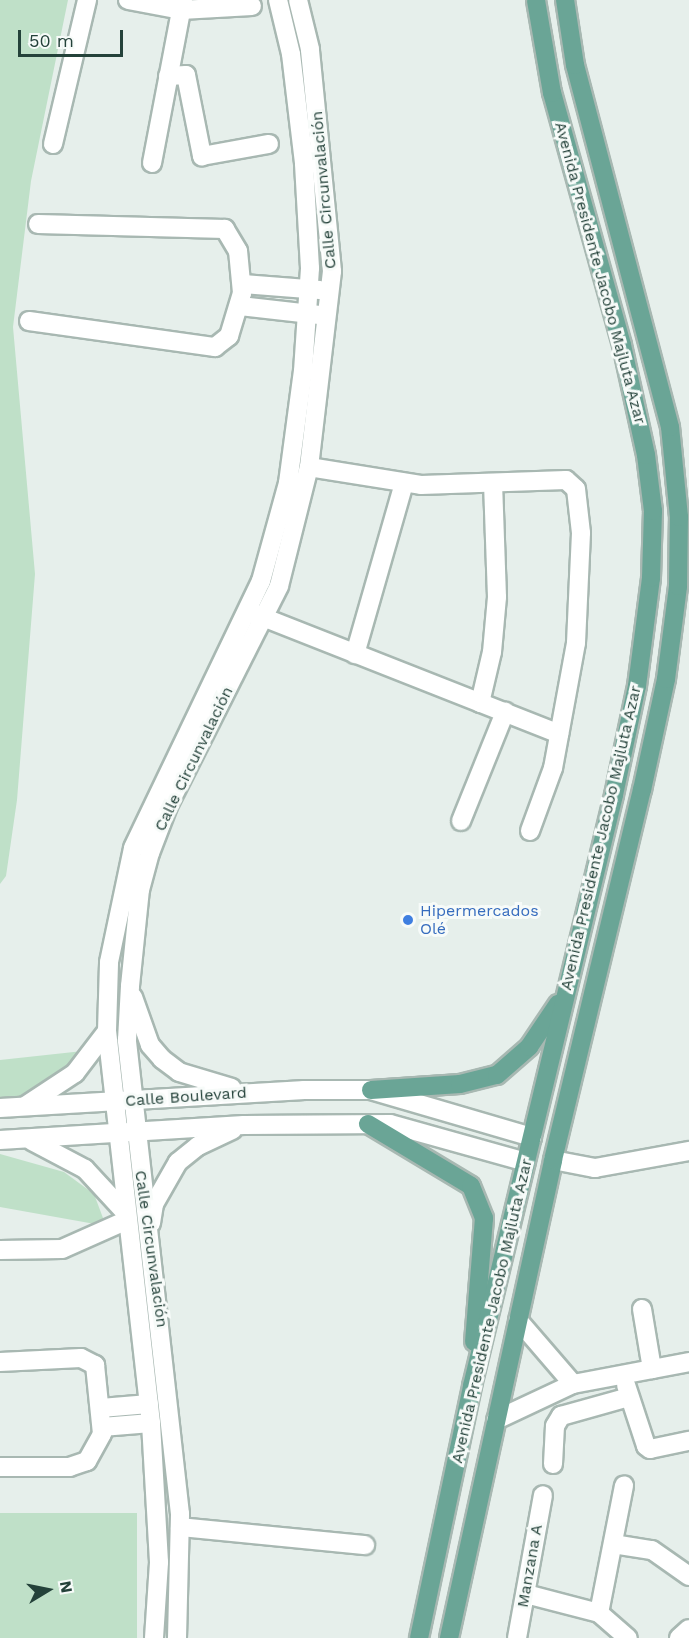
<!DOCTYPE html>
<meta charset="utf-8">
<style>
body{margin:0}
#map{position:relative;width:689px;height:1638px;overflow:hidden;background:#e6efeb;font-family:"Work Sans",sans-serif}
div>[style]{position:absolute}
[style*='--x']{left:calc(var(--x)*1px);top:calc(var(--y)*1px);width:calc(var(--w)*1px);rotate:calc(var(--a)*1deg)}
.green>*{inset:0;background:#bfe0c8;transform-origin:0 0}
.roads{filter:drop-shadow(2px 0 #a8b8b2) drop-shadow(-2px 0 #a8b8b2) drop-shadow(0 2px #a8b8b2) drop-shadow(0 -2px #a8b8b2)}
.minor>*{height:18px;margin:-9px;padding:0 9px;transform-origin:9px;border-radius:9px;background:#fff}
.major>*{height:18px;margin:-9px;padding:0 9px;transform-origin:9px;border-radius:9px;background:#6aa596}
.dots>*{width:16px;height:16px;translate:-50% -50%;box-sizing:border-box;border:3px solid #f7fbf9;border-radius:50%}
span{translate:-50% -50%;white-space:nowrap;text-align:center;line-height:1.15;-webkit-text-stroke:6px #f7fbf9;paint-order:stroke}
.street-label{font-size:16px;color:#24423a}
.shop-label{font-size:16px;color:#366cbe}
.left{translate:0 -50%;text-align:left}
.north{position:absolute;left:18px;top:1560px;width:60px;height:60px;-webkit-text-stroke:4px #f7fbf9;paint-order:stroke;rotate:80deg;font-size:16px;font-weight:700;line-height:24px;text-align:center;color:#24423a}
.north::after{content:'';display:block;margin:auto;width:21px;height:27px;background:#24423a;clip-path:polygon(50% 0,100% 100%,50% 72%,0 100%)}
.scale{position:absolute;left:18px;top:30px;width:105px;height:27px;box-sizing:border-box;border:3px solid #24423a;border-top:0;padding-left:8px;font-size:18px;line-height:21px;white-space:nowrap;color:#24423a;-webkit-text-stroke:4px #f7fbf9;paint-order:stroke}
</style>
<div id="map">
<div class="green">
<i style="clip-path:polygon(0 0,68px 0,31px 181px,13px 327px,35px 574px,17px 800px,6px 876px,0 884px)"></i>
<i style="clip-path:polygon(83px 1051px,68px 1079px,21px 1097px,0 1099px,0 1060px)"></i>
<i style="clip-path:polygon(0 1154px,64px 1172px,94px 1194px,106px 1226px,0 1207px)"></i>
<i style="left:137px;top:1513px;width:125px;height:137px;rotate:90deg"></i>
</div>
<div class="roads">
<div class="minor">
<i style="--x:128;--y:0;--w:54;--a:10.7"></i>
<i style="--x:181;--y:10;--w:71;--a:-3.2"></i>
<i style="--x:168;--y:76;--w:18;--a:-3"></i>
<i style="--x:186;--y:75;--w:83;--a:78.8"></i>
<i style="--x:202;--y:156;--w:68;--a:-10.2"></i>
<i style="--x:53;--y:144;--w:148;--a:-76.7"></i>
<i style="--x:152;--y:163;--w:166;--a:-79.2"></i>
<i style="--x:243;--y:284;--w:77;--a:4.5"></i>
<i style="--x:240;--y:306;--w:80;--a:6.5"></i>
<i style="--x:29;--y:321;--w:188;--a:8"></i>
<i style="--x:215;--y:347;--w:18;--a:-38"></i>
<i style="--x:229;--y:336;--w:45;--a:-73.2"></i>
<i style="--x:242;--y:293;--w:42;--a:-95.4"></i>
<i style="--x:238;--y:251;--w:26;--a:-121"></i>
<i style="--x:225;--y:229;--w:187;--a:-178.5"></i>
<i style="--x:309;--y:467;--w:113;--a:9.1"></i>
<i style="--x:421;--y:485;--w:145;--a:-2"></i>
<i style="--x:566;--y:480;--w:13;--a:42"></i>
<i style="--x:576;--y:489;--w:44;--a:83.5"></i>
<i style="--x:581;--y:533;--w:110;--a:92.6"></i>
<i style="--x:576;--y:643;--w:127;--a:100.4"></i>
<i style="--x:553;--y:768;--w:67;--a:110.1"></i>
<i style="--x:255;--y:614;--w:327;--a:21.5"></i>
<i style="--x:355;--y:654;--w:178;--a:-74"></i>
<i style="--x:480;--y:703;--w:52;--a:-76.8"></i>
<i style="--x:492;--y:652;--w:55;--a:-84.8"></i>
<i style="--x:497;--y:597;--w:113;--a:-92"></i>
<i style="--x:461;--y:821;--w:118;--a:-68"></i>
<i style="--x:133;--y:997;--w:51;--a:70.5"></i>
<i style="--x:150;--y:1045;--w:18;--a:49"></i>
<i style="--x:162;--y:1059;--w:21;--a:37"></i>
<i style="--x:179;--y:1072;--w:55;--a:16.8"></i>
<i style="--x:25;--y:1106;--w:60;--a:-33.4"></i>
<i style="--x:75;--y:1073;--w:53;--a:-52.7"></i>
<i style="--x:0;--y:1108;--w:305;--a:-3.4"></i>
<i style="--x:304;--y:1090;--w:67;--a:0"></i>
<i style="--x:371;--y:1090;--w:168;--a:16.3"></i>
<i style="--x:0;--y:1140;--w:244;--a:-3.5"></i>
<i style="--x:244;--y:1125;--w:146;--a:-0.4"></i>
<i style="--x:390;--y:1124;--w:141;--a:15.6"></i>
<i style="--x:32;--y:1141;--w:60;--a:27.8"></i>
<i style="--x:85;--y:1169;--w:56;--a:47.2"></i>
<i style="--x:553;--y:1160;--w:43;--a:10.8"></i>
<i style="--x:595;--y:1168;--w:96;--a:-10.3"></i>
<i style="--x:151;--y:1223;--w:19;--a:-81"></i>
<i style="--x:154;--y:1204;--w:48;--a:-60.3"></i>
<i style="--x:178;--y:1162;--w:26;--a:-39"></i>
<i style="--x:198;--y:1146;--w:38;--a:-25"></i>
<i style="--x:0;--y:1250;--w:62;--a:-0.9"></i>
<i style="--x:62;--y:1249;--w:69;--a:-24"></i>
<i style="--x:642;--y:1309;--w:61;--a:80.5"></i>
<i style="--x:518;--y:1320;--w:84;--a:49.3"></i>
<i style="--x:0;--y:1362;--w:81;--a:-2.8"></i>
<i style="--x:81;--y:1358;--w:16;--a:27"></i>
<i style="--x:95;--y:1365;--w:69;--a:84.2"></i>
<i style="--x:102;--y:1434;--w:31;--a:119"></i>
<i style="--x:87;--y:1461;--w:18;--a:161"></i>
<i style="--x:70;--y:1467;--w:70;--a:180"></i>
<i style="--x:626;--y:1385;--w:64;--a:71.8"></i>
<i style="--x:646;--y:1446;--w:5;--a:37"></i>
<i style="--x:650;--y:1449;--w:40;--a:-12"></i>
<i style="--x:101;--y:1408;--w:48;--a:-4.8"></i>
<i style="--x:496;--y:1420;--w:85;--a:-25.1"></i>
<i style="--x:573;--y:1384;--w:118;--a:-10.7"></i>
<i style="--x:102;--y:1427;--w:49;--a:-4.7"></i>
<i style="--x:553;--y:1464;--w:38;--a:-87"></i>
<i style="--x:555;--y:1426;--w:12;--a:-59"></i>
<i style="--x:561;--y:1416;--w:71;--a:-15.6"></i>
<i style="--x:180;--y:1527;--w:186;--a:5.6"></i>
<i style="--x:613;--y:1544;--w:39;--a:9"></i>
<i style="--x:652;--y:1550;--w:45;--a:35.1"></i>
<i style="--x:526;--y:1594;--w:75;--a:14.6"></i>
<i style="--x:599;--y:1613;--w:38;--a:41"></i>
<i style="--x:599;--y:1613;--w:130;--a:-78.9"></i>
<i style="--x:154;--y:1638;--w:76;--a:-86.2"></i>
<i style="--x:159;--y:1562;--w:139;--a:-93.3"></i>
<i style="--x:151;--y:1423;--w:394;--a:-96.4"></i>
<i style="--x:107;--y:1031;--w:69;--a:-88.3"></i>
<i style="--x:109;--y:962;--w:116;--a:-78.1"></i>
<i style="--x:133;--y:848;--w:296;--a:-64.4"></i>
<i style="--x:261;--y:581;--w:102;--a:-74.6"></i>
<i style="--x:288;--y:483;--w:113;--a:-82.4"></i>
<i style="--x:303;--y:371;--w:103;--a:-86.1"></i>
<i style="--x:310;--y:268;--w:105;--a:-93.3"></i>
<i style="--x:304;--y:163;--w:110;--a:-96.8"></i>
<i style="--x:291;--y:54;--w:56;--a:-103.5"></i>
<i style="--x:177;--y:1638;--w:124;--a:-88.6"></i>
<i style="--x:180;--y:1514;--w:477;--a:-96.4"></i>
<i style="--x:127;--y:1040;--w:54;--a:-86.8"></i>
<i style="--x:130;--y:986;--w:97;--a:-84.1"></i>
<i style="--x:140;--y:890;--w:38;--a:-75"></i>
<i style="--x:150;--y:853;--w:50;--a:-69"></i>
<i style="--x:168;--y:806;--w:246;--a:-63.2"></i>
<i style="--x:279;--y:586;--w:123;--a:-75.9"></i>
<i style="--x:309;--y:467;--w:197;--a:-83.3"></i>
<i style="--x:332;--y:271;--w:223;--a:-95.7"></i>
<i style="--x:310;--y:49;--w:50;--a:-103.8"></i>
<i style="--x:517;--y:1638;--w:145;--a:-79.7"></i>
<i style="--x:679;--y:1638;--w:13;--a:-42"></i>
</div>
<div class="major">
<i style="--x:371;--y:1090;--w:89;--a:-3.9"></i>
<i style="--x:460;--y:1084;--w:38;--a:-14"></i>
<i style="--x:497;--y:1075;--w:43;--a:-41.2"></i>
<i style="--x:529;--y:1047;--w:52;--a:-56"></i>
<i style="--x:368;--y:1124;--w:120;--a:31"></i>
<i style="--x:471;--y:1186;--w:35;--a:68"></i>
<i style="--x:484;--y:1218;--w:124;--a:94.6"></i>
<i style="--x:419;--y:1638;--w:258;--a:-78.1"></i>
<i style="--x:472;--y:1386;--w:608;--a:-76.49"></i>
<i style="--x:614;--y:795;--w:111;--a:-78.1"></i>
<i style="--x:637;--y:686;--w:109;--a:-82.6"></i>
<i style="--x:651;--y:578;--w:67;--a:-88.3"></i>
<i style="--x:653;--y:511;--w:56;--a:-97.1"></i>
<i style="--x:646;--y:455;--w:113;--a:-102.3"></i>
<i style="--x:622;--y:345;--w:262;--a:-105.5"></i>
<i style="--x:552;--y:93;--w:94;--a:-99.8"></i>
<i style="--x:449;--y:1638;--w:489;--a:-77.7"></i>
<i style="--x:553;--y:1160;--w:381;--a:-76.5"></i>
<i style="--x:642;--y:790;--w:114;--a:-77.8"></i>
<i style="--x:666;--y:679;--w:94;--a:-82.6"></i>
<i style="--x:678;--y:586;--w:69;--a:-89.2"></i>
<i style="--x:679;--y:517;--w:90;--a:-95.7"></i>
<i style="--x:670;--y:427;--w:374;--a:-104.7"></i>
<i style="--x:575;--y:65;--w:66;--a:-98.7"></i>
</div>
</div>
<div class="dots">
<i style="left:408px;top:920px;background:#3f7fe0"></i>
</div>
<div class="street-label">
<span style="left:324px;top:190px;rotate:-95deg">Calle Circunvalación</span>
<span style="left:600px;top:273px;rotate:75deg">Avenida Presidente Jacobo Majluta Azar</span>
<span style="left:194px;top:759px;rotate:-64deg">Calle Circunvalación</span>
<span style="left:601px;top:838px;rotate:-77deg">Avenida Presidente Jacobo Majluta Azar</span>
<span style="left:186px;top:1097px;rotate:-4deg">Calle Boulevard</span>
<span style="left:151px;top:1249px;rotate:82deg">Calle Circunvalación</span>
<span style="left:492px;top:1311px;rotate:-77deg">Avenida Presidente Jacobo Majluta Azar</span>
<span style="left:530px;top:1566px;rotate:-80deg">Manzana A</span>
</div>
<div class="shop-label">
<span class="left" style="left:420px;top:920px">Hipermercados<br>Olé</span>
</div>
<div class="north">N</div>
<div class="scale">50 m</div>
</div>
